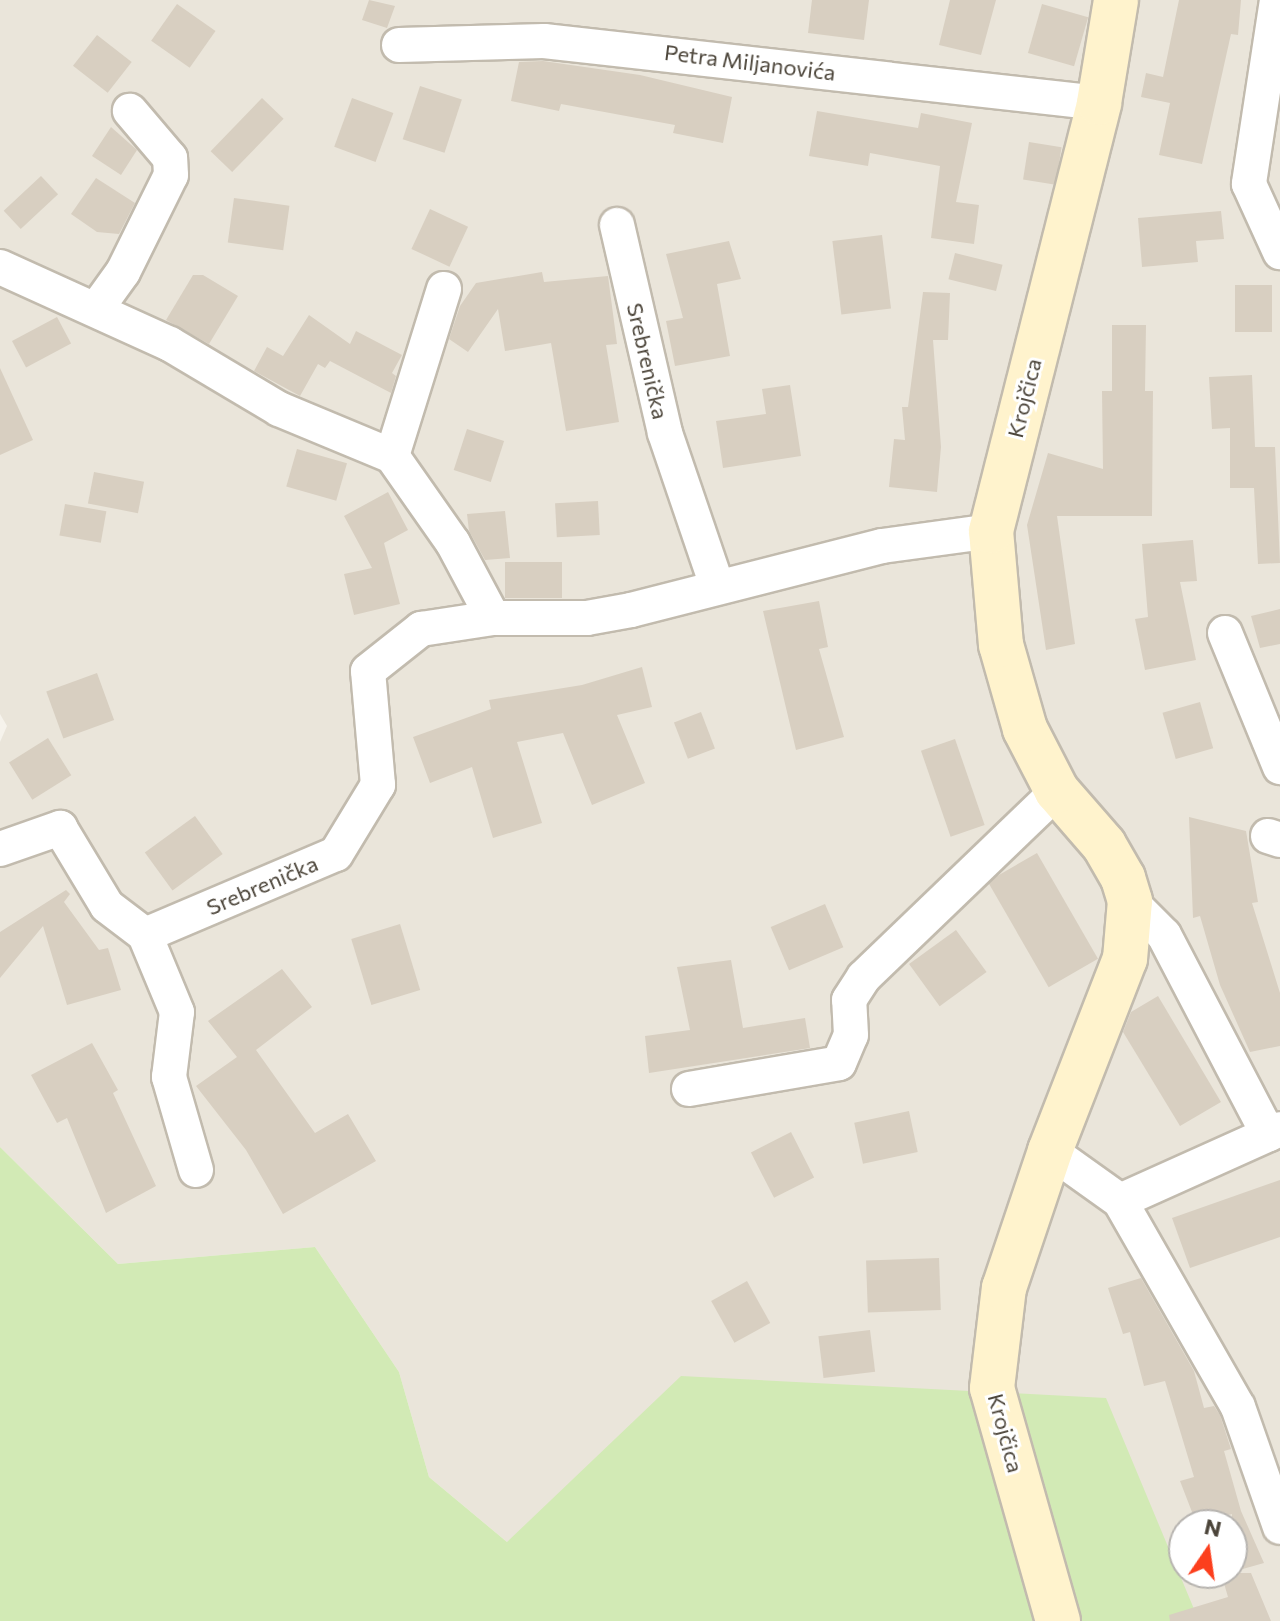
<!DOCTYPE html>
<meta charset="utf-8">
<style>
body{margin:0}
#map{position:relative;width:1280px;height:1621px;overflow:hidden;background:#f6f3ec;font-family:Commissioner,sans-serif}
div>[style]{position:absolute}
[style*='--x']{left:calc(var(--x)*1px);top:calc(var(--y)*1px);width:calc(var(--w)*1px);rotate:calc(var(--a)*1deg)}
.residential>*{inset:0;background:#eae5da}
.green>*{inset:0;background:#d2eab5}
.building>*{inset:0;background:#d8cfc1;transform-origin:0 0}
.roads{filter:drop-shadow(2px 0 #c2bbae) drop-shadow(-2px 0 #c2bbae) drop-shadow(0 2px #c2bbae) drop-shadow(0 -2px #c2bbae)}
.street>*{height:34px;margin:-17px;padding:0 17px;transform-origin:17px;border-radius:17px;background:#fff}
.secondary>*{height:44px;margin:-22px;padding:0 22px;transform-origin:22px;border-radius:22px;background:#fff3cd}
span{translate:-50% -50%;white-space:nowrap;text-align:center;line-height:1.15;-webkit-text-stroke:6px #fff;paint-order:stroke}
.street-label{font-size:22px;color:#4b4439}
.north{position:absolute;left:1168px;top:1509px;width:80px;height:80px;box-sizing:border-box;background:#fff;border:2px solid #b7b4b0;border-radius:50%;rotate:13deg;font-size:22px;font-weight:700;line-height:32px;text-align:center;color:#4b4439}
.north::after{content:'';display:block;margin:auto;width:28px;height:36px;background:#fc3f1d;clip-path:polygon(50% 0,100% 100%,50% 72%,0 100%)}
</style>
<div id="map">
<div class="residential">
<i style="clip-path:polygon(evenodd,0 0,1280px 0,1280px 1621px,602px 1621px,429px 1477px,399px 1372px,315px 1247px,118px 1264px,0 1147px,0 742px,7px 726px,0 714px,0 0,1184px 1525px,1232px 1525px,1232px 1573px,1184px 1573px,1184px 1525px)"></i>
</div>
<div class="green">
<i style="clip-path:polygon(0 1147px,118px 1264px,315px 1247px,399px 1372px,429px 1477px,507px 1542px,681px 1376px,1106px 1398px,1199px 1621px,0 1621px)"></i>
</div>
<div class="building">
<i style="clip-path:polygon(369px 0,395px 6px,387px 28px,362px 20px)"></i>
<i style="clip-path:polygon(812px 0,869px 0,864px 40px,808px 33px)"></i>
<i style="clip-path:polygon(950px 0,996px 0,981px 55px,939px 45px)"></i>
<i style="clip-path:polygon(1179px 0,1241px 0,1238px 35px,1231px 34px,1202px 164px,1159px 155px,1170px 103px,1141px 97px,1146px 73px,1163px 77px)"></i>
<i style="left:177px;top:4px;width:47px;height:45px;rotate:35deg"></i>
<i style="left:1042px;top:4px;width:48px;height:51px;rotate:16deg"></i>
<i style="left:97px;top:35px;width:44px;height:39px;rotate:38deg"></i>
<i style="clip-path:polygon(543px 61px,640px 75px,732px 97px,723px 143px,673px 133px,675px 125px,561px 104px,559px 111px,511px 101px,519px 62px)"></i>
<i style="left:420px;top:86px;width:44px;height:56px;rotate:18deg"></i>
<i style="left:262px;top:98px;width:30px;height:74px;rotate:44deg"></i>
<i style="left:352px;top:98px;width:44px;height:52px;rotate:20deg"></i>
<i style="clip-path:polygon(817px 111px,918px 128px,921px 113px,972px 123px,956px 202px,979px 205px,974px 244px,931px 238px,940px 166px,870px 153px,868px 166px,809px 156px)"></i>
<i style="clip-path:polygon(111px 127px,137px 150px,121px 175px,92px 156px)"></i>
<i style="left:1029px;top:142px;width:33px;height:38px;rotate:9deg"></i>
<i style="left:41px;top:176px;width:25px;height:51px;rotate:47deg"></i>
<i style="clip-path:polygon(96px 178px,135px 203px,119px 234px,97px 232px,71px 214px)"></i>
<i style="left:234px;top:198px;width:56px;height:45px;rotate:8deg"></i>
<i style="left:430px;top:209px;width:42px;height:44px;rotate:25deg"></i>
<i style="clip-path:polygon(1221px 211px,1224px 239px,1196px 241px,1198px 262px,1142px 267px,1138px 218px)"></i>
<i style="left:882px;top:235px;width:74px;height:50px;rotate:83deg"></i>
<i style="clip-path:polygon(729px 241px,741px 279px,717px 284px,730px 356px,675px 366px,666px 321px,683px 318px,666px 254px)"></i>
<i style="left:955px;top:253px;width:49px;height:27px;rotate:14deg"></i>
<i style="clip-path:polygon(542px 272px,544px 282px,608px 276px,617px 344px,606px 345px,619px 422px,566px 431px,551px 343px,505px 351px,498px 309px,468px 352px,449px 339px,460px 306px,476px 283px)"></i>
<i style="clip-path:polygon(193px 275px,203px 275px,238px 296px,209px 344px,166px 320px)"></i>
<i style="left:1235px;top:285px;width:37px;height:47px"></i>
<i style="clip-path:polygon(923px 292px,950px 293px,948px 340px,933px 340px,941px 447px,937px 492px,889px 487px,894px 439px,905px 440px,902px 407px,908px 407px)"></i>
<i style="clip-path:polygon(309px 315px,350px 344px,356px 331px,402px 355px,392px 373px,396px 376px,391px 393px,330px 361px,325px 368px,318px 364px,300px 396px,254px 371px,267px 347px,283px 356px)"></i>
<i style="left:57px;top:317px;width:30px;height:51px;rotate:62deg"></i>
<i style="clip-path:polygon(1112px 325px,1146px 325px,1145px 391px,1153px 391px,1152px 516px,1057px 516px,1075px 644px,1046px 650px,1027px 525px,1048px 453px,1103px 469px,1102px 391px,1112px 391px)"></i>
<i style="clip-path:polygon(0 368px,33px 440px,0 455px)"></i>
<i style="clip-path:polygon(1252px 375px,1255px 447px,1275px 447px,1280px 563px,1258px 564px,1254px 488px,1230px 488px,1230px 428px,1212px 429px,1209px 377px)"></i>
<i style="clip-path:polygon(790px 385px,801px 456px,723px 468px,716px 421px,766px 414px,762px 389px)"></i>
<i style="left:467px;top:429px;width:39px;height:43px;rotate:18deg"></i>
<i style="left:297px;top:449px;width:52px;height:39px;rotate:16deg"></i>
<i style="left:94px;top:472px;width:51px;height:32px;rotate:11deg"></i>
<i style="clip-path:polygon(388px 492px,408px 530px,384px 543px,400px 604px,354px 615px,344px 574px,372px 568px,344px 516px)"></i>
<i style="left:598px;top:501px;width:34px;height:43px;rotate:87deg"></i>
<i style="left:65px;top:504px;width:42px;height:32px;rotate:10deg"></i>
<i style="clip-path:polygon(505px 511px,510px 558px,485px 560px,469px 531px,467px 514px)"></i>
<i style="clip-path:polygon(1193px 540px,1197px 581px,1180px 582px,1196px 660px,1145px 670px,1135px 619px,1148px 617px,1142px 544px)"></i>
<i style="left:562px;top:562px;width:36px;height:57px;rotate:90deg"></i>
<i style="clip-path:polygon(819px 601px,828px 647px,819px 649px,844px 737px,796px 750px,763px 611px)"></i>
<i style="clip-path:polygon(1280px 609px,1280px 644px,1260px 648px,1251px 616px)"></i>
<i style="clip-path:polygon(642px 667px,652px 707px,617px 715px,645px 783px,592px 805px,563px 733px,517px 742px,542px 823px,493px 838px,472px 767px,430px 783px,413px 737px,491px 709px,489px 700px,582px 685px)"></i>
<i style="left:97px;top:673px;width:50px;height:54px;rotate:70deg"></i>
<i style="left:1200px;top:702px;width:48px;height:39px;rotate:74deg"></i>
<i style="left:701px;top:712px;width:39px;height:29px;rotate:69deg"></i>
<i style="left:48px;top:738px;width:44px;height:46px;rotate:58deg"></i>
<i style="left:955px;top:739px;width:91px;height:36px;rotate:71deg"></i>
<i style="left:195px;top:816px;width:47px;height:62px;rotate:54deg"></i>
<i style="clip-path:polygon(1189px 817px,1246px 831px,1258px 902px,1252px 903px,1280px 993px,1280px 1046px,1250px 1052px,1220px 985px,1200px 916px,1193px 918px)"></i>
<i style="left:1037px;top:853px;width:122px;height:57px;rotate:60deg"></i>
<i style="clip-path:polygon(66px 890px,70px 894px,64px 902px,99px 950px,108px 948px,121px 990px,67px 1005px,43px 926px,0 978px,0 932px)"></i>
<i style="left:825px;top:904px;width:47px;height:59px;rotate:67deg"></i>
<i style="left:400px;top:924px;width:69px;height:51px;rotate:73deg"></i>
<i style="left:956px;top:930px;width:52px;height:58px;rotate:54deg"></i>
<i style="clip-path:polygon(731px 960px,743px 1028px,805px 1018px,810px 1048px,649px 1073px,645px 1036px,690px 1030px,677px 967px)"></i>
<i style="clip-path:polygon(282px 969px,312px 1007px,256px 1050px,315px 1133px,348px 1114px,376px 1161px,283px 1214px,246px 1150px,196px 1086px,237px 1057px,208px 1021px)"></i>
<i style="clip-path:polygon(1158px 996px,1221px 1102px,1180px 1126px,1123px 1032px,1131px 1012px)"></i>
<i style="clip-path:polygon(92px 1043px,118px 1090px,113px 1093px,156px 1186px,106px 1213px,67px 1118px,57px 1123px,31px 1075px)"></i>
<i style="left:909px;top:1111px;width:42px;height:56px;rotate:78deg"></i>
<i style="left:791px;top:1132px;width:51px;height:45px;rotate:63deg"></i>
<i style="clip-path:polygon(1280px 1180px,1280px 1237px,1190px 1268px,1172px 1218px)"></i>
<i style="left:939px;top:1258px;width:52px;height:73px;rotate:88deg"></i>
<i style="clip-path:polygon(1141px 1278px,1194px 1371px,1204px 1408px,1214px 1406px,1220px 1415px,1231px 1449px,1224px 1451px,1241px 1511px,1264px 1563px,1232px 1572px,1232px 1514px,1197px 1525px,1180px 1481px,1194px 1477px,1165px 1381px,1144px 1386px,1130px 1332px,1123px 1334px,1108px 1288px)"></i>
<i style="left:747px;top:1281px;width:48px;height:41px;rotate:61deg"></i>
<i style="left:870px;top:1330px;width:42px;height:52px;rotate:83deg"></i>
<i style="clip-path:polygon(1221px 1573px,1251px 1573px,1271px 1621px,1170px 1621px,1169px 1615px,1228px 1597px)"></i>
</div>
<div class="roads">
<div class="street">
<i style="--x:1277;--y:0;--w:186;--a:98.7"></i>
<i style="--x:1249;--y:184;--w:75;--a:65.5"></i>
<i style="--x:399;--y:45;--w:145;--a:-1.6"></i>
<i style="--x:544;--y:41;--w:558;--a:6.37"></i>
<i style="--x:617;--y:225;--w:213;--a:77"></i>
<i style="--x:665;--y:433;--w:162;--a:71.2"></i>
<i style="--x:0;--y:267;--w:187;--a:24.4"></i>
<i style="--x:170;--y:344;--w:127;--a:30.8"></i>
<i style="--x:279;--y:409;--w:122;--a:22.6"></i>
<i style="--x:392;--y:456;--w:106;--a:55"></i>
<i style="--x:453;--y:543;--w:85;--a:61.9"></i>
<i style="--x:97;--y:308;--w:44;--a:-54.2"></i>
<i style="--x:123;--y:272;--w:108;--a:-63.7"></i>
<i style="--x:171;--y:175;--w:17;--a:-93"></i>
<i style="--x:170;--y:158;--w:62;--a:-130.4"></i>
<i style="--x:392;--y:456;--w:175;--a:-72.7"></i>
<i style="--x:1225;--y:633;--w:145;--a:67.7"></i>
<i style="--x:1268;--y:836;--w:13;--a:18"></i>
<i style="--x:0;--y:849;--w:64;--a:-19.3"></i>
<i style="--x:60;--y:828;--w:91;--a:58.9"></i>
<i style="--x:107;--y:906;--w:48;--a:37.3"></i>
<i style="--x:1130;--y:901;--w:48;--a:45"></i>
<i style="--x:1164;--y:935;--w:225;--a:62.4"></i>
<i style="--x:689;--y:1089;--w:152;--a:-9.8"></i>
<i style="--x:839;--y:1063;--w:30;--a:-67"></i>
<i style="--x:851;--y:1035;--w:35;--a:-93"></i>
<i style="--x:849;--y:1000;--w:27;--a:-57"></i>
<i style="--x:864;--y:977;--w:268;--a:-43.9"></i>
<i style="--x:1050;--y:1151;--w:86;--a:35.5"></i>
<i style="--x:1120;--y:1201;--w:237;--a:60.2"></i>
<i style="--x:1238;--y:1407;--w:127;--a:70.7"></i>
<i style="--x:196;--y:1170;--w:97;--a:-106.2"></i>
<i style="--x:169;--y:1077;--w:65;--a:-83"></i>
<i style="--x:177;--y:1012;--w:83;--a:-112.6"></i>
<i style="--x:145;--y:935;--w:207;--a:-23"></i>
<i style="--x:336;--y:854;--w:81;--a:-58.7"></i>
<i style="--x:378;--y:785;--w:114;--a:-95"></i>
<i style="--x:368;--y:671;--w:68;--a:-38.4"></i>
<i style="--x:421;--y:629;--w:73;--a:-8.7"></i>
<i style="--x:493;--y:618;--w:94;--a:0"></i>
<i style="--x:587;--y:618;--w:45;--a:-10.3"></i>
<i style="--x:631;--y:610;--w:259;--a:-14.3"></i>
<i style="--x:882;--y:546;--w:110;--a:-7.8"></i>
<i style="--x:1120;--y:1201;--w:175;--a:-24.2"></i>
</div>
<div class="secondary">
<i style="--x:1058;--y:1621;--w:242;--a:-105.8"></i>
<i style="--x:992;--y:1388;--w:101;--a:-83.2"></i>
<i style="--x:1004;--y:1288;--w:145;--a:-71.4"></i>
<i style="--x:1050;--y:1151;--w:206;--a:-68.7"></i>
<i style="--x:1125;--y:959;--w:58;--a:-85.1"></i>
<i style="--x:1130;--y:901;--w:24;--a:-107"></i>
<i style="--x:1123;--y:878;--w:38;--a:-120"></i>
<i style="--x:1104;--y:845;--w:72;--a:-131"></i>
<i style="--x:1057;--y:791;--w:70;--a:-117.3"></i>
<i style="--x:1025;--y:729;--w:87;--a:-105.9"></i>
<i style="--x:1001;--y:645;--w:114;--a:-95"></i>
<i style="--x:991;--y:531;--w:441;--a:-75.8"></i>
<i style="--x:1099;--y:103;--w:104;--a:-80.6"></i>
</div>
</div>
<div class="street-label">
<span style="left:750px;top:62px;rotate:7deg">Petra Miljanovića</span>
<span style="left:648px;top:361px;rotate:77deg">Srebrenička</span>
<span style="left:1024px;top:398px;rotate:-76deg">Krojčica</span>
<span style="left:262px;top:885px;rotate:-23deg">Srebrenička</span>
<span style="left:1006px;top:1433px;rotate:75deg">Krojčica</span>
</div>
<div class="north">N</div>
</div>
